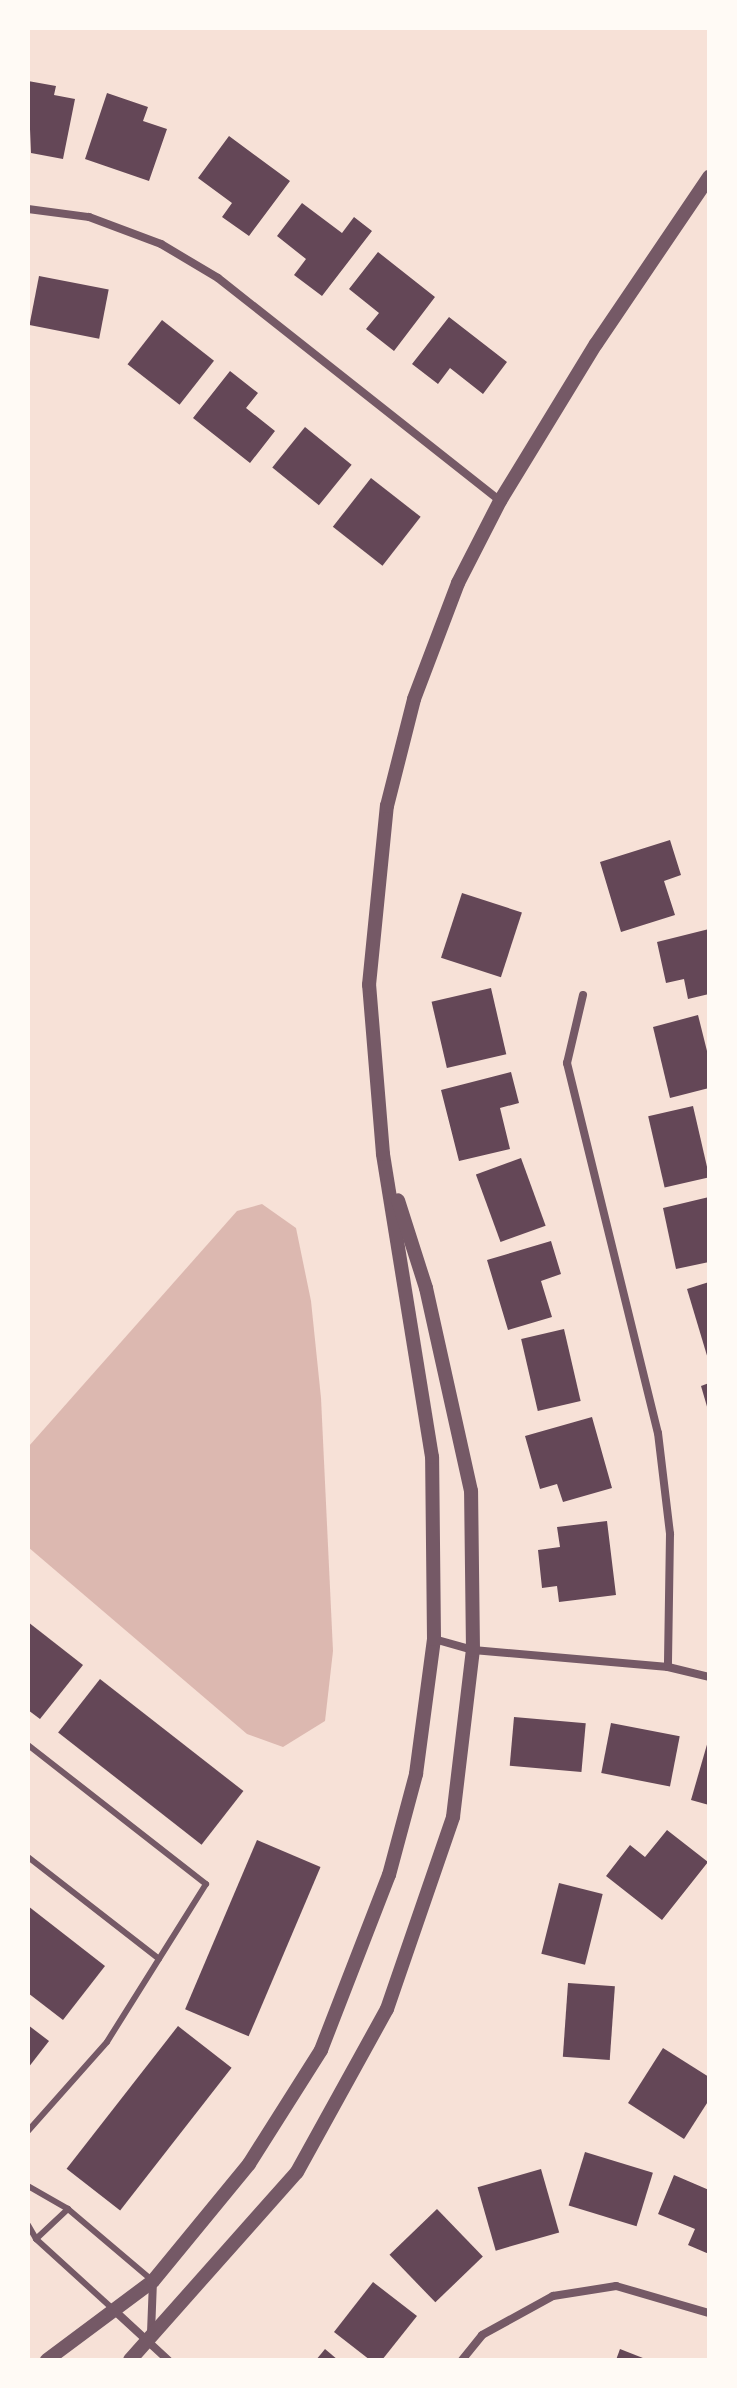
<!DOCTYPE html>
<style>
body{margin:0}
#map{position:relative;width:737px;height:2388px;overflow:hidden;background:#f7e1d7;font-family:Bitter,serif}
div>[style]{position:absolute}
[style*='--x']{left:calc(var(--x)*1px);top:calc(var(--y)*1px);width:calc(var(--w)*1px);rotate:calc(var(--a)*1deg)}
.water>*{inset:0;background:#dcb8b0}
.building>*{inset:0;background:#644757;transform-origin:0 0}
.service>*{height:6px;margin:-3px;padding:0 3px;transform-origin:3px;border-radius:3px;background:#755966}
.minor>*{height:8px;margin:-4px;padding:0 4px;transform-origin:4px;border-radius:4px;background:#755966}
.tertiary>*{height:14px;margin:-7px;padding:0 7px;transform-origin:7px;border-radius:7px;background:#755966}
span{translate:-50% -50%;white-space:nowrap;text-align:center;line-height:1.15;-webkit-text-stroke:8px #fffaf5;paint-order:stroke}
.frame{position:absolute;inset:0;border:30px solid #fffaf5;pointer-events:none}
</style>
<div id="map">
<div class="water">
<i style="clip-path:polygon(262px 1204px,296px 1228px,311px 1301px,321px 1398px,333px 1651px,325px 1721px,283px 1747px,247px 1734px,28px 1547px,29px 1446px,237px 1211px)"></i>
</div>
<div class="building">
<i style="clip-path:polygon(28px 81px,56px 86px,54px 95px,75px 99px,63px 159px,31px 153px)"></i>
<i style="clip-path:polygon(107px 93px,148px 107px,143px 121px,167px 129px,149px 181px,85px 159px)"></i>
<i style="clip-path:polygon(229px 136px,290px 181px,249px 236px,222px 217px,232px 203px,198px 178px)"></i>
<i style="clip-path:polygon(302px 203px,342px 233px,354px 217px,372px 231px,322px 296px,294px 275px,306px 259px,277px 236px)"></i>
<i style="clip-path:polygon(378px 252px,435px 297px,394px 351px,366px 329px,379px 313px,349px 289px)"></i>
<i style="left:39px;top:276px;width:71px;height:50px;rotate:11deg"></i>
<i style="clip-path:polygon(449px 317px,507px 362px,483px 394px,450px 368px,438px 384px,412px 364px)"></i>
<i style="left:162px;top:320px;width:66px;height:56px;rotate:38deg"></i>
<i style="clip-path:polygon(230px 371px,258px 393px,246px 408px,275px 431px,250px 463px,193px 418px)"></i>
<i style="left:305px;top:427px;width:60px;height:52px;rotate:39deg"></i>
<i style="left:371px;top:478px;width:63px;height:62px;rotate:38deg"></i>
<i style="clip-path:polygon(670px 840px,681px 875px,664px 881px,675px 915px,621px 932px,600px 862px)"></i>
<i style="left:462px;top:893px;width:63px;height:68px;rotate:18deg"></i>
<i style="clip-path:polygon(709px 929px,709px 994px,688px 999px,684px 979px,666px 983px,657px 942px)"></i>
<i style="left:491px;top:988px;width:68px;height:61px;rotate:77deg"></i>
<i style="clip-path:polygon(698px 1015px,709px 1059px,709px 1088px,670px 1098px,653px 1027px)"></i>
<i style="clip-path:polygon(511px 1072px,519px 1103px,500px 1108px,510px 1149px,459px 1161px,441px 1090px)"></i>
<i style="left:693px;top:1106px;width:73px;height:46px;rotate:77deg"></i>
<i style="left:521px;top:1158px;width:72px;height:48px;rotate:70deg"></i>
<i style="clip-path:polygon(709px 1197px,709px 1262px,676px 1269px,663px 1208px)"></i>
<i style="clip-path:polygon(551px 1241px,561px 1274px,541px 1281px,552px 1317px,508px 1330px,487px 1260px)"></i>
<i style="clip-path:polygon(709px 1282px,709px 1359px,708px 1359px,687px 1289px)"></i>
<i style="left:564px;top:1329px;width:74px;height:44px;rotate:77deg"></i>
<i style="clip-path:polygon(709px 1383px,709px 1410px,708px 1410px,701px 1386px)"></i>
<i style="clip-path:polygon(592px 1417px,612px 1488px,563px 1502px,557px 1484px,540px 1489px,525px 1436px)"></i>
<i style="clip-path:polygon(607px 1521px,616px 1595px,559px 1602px,557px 1586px,542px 1588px,538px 1550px,560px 1547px,557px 1527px)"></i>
<i style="clip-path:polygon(28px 1622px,83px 1665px,40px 1719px,28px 1710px)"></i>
<i style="left:100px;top:1679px;width:182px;height:68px;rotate:38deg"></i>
<i style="left:514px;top:1717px;width:72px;height:49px;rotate:5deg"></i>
<i style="left:611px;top:1723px;width:70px;height:51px;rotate:11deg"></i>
<i style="clip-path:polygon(708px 1741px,709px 1741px,709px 1805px,691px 1800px)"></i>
<i style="clip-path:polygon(667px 1830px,708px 1862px,662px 1920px,606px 1876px,630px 1845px,645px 1857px)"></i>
<i style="left:257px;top:1840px;width:69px;height:184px;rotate:23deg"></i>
<i style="left:559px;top:1883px;width:45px;height:73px;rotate:14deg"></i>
<i style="clip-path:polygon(28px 1906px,105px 1966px,63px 2020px,28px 1993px)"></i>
<i style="left:568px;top:1983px;width:47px;height:74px;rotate:4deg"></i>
<i style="clip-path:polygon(28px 2025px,49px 2041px,28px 2068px)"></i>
<i style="left:178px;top:2026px;width:68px;height:181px;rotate:38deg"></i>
<i style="clip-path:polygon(663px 2048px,709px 2077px,709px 2100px,684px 2139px,628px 2103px)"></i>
<i style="left:585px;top:2152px;width:71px;height:56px;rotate:17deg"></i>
<i style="left:541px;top:2169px;width:66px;height:66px;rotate:74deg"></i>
<i style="clip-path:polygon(674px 2175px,709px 2190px,709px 2254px,688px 2245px,695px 2229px,658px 2214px)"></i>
<i style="left:437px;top:2209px;width:66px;height:66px;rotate:46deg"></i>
<i style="clip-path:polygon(373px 2282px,417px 2316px,382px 2360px,370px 2360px,334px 2332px)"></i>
<i style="clip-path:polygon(325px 2349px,338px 2360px,316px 2360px)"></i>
<i style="clip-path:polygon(620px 2349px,648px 2360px,616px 2360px)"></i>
</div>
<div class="service">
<i style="--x:28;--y:1745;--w:226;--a:38"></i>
<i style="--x:206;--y:1884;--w:186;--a:122.1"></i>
<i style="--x:107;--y:2042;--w:119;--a:131.6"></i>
<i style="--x:28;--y:1857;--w:166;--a:37.9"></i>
<i style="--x:28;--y:2186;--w:46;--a:29.9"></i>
<i style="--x:68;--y:2209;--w:111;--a:40.3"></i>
<i style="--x:28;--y:2225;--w:16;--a:60"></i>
<i style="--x:36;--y:2239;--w:104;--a:42.3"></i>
<i style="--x:36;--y:2239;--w:44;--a:-43.2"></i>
</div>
<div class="minor">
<i style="--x:28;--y:209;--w:62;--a:7.5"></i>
<i style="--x:89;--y:217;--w:77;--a:20.6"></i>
<i style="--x:161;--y:244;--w:66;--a:30.8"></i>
<i style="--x:218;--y:278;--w:360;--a:38.3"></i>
<i style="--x:583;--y:995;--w:70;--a:103.2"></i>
<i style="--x:567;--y:1063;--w:381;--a:76.2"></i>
<i style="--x:658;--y:1433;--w:102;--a:83.2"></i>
<i style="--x:670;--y:1534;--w:133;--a:90.9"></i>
<i style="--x:434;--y:1639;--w:41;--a:15.8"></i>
<i style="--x:473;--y:1650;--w:196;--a:5"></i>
<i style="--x:668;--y:1667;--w:42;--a:13.7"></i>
<i style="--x:116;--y:2312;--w:71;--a:42.7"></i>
<i style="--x:151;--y:2333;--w:52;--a:-87.8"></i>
<i style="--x:462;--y:2360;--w:32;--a:-51"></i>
<i style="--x:482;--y:2335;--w:81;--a:-28.8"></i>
<i style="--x:553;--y:2296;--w:64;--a:-9"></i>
<i style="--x:616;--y:2286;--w:97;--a:16.2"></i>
</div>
<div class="tertiary">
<i style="--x:47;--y:2360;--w:132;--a:-36.7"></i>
<i style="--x:153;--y:2281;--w:151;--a:-50.6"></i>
<i style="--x:249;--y:2164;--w:135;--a:-57.7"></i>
<i style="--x:321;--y:2050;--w:188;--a:-68.8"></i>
<i style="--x:389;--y:1875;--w:105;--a:-75"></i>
<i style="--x:416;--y:1774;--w:136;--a:-82.4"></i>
<i style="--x:434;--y:1639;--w:182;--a:-90.6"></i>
<i style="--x:432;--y:1457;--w:307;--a:-99.2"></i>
<i style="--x:383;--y:1154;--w:170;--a:-94.7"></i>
<i style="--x:369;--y:985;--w:180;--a:-84.3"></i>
<i style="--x:387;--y:806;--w:110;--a:-75.8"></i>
<i style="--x:414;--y:699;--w:124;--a:-69.2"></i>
<i style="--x:458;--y:583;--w:92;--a:-62.9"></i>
<i style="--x:500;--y:501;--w:184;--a:-58.6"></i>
<i style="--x:596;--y:344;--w:202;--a:-55.9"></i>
<i style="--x:130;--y:2360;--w:251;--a:-48.4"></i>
<i style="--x:297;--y:2172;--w:186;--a:-61.1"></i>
<i style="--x:387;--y:2009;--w:203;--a:-71"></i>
<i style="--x:453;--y:1817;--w:168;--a:-83.2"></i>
<i style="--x:473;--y:1650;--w:159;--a:-90.7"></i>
<i style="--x:471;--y:1491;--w:208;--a:-102.5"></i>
<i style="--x:426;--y:1288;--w:92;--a:-107.7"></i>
</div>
<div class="frame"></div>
</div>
